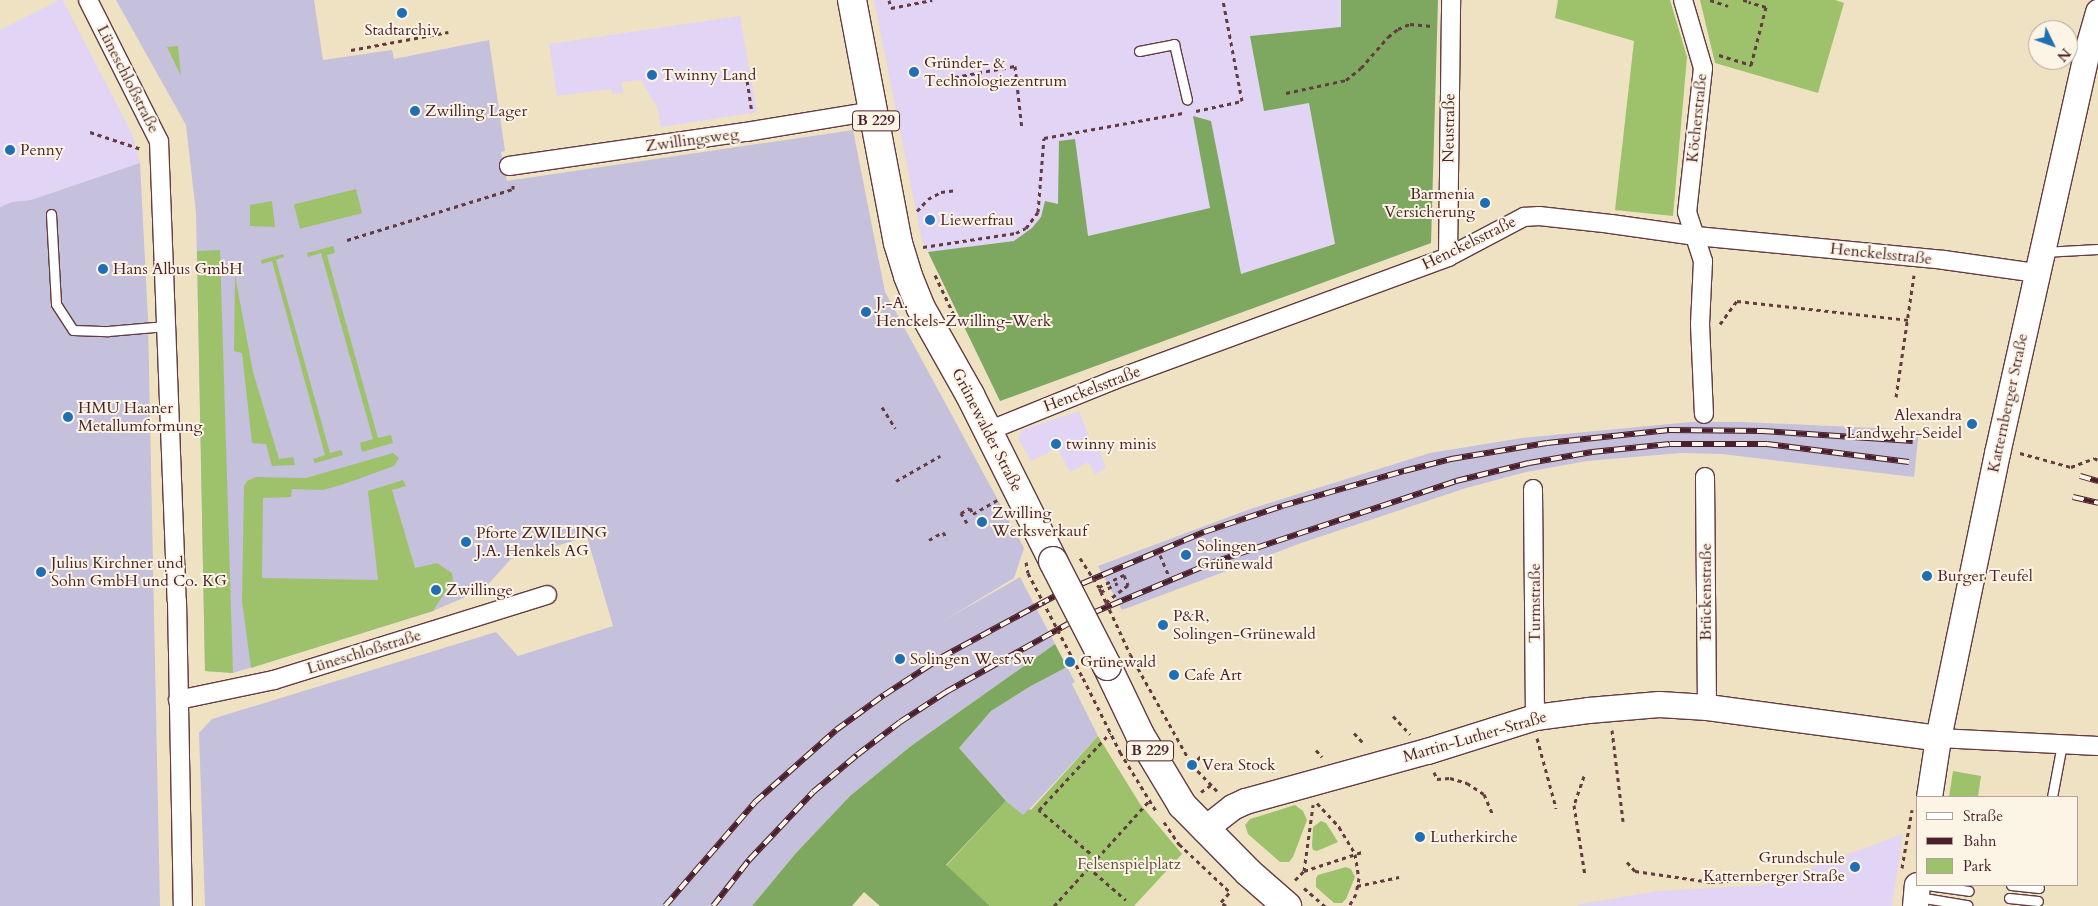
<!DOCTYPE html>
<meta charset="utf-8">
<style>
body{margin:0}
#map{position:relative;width:2098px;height:906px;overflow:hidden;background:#efe2c2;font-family:Cardo,serif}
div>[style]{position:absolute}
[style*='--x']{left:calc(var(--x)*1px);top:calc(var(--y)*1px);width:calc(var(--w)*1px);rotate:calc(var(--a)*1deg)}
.built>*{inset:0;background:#e1d4f4}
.industrial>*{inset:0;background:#c5c0db}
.green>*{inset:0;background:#9ec16b;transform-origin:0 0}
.forest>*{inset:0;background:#7ea75f}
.path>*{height:3px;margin-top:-1.5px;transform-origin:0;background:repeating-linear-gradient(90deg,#633c42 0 4px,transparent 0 8px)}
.roads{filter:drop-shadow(1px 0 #633c42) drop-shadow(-1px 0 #633c42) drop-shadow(0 1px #633c42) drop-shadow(0 -1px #633c42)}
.lane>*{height:9px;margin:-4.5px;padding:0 4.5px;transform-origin:4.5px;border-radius:4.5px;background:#fff}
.street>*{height:18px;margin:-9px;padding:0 9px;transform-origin:9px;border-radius:9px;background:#fff}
.secondary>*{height:25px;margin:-12.5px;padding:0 12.5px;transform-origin:12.5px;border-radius:12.5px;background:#fff}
.primary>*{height:28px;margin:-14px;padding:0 14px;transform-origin:14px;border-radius:14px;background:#fff}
.rail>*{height:5.5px;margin-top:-2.75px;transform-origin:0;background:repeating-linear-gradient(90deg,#fcf5e5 0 11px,#4a1f2b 0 22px);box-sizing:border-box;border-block:1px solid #4a1f2b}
.path-bridge>*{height:3px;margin-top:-1.5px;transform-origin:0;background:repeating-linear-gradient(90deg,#633c42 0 4px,transparent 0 8px)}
.bridges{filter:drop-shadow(1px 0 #633c42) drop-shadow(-1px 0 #633c42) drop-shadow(0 1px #633c42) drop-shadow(0 -1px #633c42)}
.primary-bridge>*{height:28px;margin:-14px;padding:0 14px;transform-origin:14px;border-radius:14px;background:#fff}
.dots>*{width:14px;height:14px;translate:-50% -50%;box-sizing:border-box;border:2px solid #fcf5e5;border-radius:50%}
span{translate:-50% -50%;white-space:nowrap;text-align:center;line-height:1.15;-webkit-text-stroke:4px #fcf5e5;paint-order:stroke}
.shield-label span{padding:1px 4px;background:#fcf5e5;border:1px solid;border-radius:4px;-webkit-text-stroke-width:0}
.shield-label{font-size:15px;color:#4a1f2b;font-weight:700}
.poi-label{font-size:16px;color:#4a1f2b}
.left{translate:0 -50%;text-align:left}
.right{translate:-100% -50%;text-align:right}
.street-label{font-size:16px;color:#4a1f2b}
.park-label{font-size:16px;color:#63503e}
.legend{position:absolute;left:1916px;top:796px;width:162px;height:90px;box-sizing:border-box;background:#fcf5e5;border:1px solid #b59f9b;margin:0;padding:6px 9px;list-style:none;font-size:15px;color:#4a1f2b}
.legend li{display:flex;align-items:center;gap:10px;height:25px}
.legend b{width:25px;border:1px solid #b59f9b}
.north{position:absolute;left:2028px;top:20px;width:50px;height:50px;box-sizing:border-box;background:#fcf5e5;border:1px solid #b59f9b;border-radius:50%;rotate:132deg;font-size:14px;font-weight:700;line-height:20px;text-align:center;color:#4a1f2b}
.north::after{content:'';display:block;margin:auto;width:18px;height:22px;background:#1f6fb2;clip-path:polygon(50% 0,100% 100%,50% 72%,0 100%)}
</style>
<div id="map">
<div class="built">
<i style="clip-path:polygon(59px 0,63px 0,133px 136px,140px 163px,31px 200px,12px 202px,0 207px,0 30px)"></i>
<i style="clip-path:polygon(874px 0,1438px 0,1431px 243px,1000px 401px,922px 240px)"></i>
<i style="clip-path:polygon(740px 16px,757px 112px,661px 127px,658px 109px,641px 80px,622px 82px,623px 93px,612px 94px,611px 89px,557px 96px,549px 44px)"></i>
<i style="clip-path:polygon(1079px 411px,1093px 447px,1098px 446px,1106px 468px,1095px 474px,1088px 462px,1070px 472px,1057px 448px,1031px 461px,1018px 438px,1022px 430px)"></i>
<i style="clip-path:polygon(1903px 834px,1892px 906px,1577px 906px,1580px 904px,1659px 891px,1764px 885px)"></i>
</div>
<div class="industrial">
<i style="clip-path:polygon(116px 0,314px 0,323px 60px,392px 50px,394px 59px,489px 40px,505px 151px,501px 152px,507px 181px,853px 130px,885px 292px,1024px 548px,1014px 578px,943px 621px,1020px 577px,1055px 644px,911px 746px,850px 796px,796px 853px,752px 906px,205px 906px,199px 733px,212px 719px,496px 632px,518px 656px,613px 626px,587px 537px,511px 559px,484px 589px,433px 611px,233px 673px,205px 671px,196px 213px,186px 125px)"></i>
<i style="clip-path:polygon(140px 163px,148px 319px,160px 906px,0 906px,0 207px,12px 202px,31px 200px)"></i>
<i style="clip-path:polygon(1691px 422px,1743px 422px,1919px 430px,1914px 477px,1722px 454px,1681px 453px,1587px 461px,1526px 472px,1466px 488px,1304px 542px,1122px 610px,1098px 566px,1250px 509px,1430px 453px,1522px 438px)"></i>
<i style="clip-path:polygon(1067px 667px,1075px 682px,1072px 684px,1098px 736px,1023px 816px,1006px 801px,959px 748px,991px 711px,1029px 687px)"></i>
</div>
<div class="green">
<i style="clip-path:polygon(1558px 0,1670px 0,1687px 57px,1673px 216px,1615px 210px,1634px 41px,1555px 18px)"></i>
<i style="clip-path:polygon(1700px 0,1835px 0,1844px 3px,1818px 93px,1715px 63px)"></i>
<i style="clip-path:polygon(178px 46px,181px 76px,167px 47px)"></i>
<i style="left:356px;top:189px;width:25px;height:64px;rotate:76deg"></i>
<i style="clip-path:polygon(272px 201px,275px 227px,250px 226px,250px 205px)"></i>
<i style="clip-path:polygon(333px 246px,335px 253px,327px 255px,378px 438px,391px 435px,393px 443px,362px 452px,360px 443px,373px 439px,321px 253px,308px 257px,307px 253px)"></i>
<i style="clip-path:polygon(220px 250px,233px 673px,205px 671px,197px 251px)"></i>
<i style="clip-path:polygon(283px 254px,284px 257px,276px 260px,330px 453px,341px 450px,343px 455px,315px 463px,313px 459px,325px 455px,272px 261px,262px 264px,261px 260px)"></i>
<i style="clip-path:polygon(235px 275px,253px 372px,279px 459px,293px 457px,295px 465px,272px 466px,266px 444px,252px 443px,242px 353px,234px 351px)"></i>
<i style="clip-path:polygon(393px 453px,399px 458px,394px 466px,344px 484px,323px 490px,292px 489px,291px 497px,263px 498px,262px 578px,378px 580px,368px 491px,403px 480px,406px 486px,392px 490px,415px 568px,437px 563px,452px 573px,453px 580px,433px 611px,251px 668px,242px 601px,244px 486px,247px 481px,256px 477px,306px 478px)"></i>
<i style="clip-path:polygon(1098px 736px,1140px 804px,1182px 854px,1134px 906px,990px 906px,946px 866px,1006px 801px,1023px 815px,1029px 809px,1031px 810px)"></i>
<i style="clip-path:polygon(1953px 771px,1981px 776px,1978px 797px,1949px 797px)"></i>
<i style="clip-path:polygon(1295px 805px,1303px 811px,1307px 820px,1293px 857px,1289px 862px,1280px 862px,1248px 834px,1245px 825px,1250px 819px)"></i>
<i style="clip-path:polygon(1321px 821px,1326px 823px,1338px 842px,1317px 851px,1313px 850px,1312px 846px,1313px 827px)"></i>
<i style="clip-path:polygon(1346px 867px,1351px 869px,1355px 877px,1346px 899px,1342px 903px,1334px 903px,1316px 887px,1316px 878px,1318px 875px)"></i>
</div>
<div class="forest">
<i style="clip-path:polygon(1341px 0,1438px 0,1431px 243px,1000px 401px,928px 252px,1014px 241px,1032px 228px,1041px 217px,1045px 201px,1058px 204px,1059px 141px,1075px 139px,1088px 236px,1210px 208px,1193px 116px,1211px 121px,1241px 274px,1335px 244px,1309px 103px,1264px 111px,1250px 36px,1341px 27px)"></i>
<i style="clip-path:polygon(1055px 644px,1067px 667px,1029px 687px,991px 711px,959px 748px,1006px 801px,946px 865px,990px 906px,880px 906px,864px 892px,852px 906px,752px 906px,796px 853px,850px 796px,911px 746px)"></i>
</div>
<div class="path">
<i style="--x:889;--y:0;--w:8;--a:76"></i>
<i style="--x:891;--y:8;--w:42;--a:-11"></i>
<i style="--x:1710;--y:0;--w:19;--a:18"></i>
<i style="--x:1743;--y:0;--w:6;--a:9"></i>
<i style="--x:351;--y:50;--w:99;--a:-10.5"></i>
<i style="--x:1719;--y:55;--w:34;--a:17"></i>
<i style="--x:1751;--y:65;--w:60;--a:-75.5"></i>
<i style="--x:1766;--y:7;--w:18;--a:-164"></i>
<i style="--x:742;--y:74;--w:4;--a:-14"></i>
<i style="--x:746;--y:73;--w:40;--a:81.5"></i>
<i style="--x:939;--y:80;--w:77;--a:-10.4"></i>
<i style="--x:1015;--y:66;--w:63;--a:83.7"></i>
<i style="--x:1286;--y:93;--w:61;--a:-12.2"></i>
<i style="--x:1346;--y:80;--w:19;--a:-39"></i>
<i style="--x:1361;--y:68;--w:41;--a:-48.9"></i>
<i style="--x:1388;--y:37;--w:13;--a:-39"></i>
<i style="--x:1398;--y:29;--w:13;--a:-23"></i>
<i style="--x:1410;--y:24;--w:22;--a:5"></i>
<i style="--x:1196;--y:111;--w:47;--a:-12.3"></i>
<i style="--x:1242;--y:101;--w:103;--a:-100.7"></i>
<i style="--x:90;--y:132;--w:54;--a:18.4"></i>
<i style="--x:917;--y:211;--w:16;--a:-47"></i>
<i style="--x:928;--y:199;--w:15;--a:-28"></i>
<i style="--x:941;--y:192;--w:16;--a:-7"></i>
<i style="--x:347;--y:240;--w:174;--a:-17.1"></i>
<i style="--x:513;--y:189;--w:6;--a:-90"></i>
<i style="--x:923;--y:247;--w:94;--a:-8.6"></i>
<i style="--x:1016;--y:233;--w:11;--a:-27"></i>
<i style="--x:1026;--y:228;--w:20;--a:-53"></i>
<i style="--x:1038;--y:212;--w:74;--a:-85.4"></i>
<i style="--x:1044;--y:138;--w:141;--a:-10.2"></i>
<i style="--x:935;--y:275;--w:44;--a:64.6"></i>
<i style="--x:1720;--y:324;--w:29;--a:-54"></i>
<i style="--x:1737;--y:301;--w:172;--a:6.3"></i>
<i style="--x:1896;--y:397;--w:123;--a:-81.6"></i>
<i style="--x:882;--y:407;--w:25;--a:58"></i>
<i style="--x:2020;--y:453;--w:53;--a:15.4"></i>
<i style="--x:2071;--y:467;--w:25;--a:-21"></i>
<i style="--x:2094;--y:458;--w:4;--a:27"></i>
<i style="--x:896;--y:481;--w:51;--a:-29.6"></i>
<i style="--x:967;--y:523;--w:12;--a:-121"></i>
<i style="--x:961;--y:513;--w:10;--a:-29"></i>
<i style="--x:970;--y:508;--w:7;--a:63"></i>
<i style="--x:973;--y:514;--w:28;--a:-30"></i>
<i style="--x:929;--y:540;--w:16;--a:-30"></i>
<i style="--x:943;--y:532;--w:8;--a:60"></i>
<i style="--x:1160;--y:555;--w:21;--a:67"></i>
<i style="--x:1026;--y:562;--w:11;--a:80"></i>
<i style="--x:1101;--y:592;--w:5;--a:-112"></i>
<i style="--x:1099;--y:587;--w:28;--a:-26"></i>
<i style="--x:1124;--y:575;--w:11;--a:68"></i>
<i style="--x:1128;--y:585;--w:28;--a:142"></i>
<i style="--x:1106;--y:602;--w:11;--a:-117"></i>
<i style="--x:1101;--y:592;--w:19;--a:-28"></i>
<i style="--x:1130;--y:654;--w:127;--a:60.8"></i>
<i style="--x:1192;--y:765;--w:36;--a:46"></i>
<i style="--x:1083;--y:678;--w:83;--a:63.4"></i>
<i style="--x:1120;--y:752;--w:69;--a:58.6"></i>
<i style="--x:1393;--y:716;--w:25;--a:47"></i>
<i style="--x:1612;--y:730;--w:92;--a:83.1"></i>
<i style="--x:1354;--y:733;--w:16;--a:47"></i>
<i style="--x:1537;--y:738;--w:73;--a:74.8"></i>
<i style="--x:1316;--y:750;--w:9;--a:49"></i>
<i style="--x:1192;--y:765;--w:13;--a:-45"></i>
<i style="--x:1267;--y:766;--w:8;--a:45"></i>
<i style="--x:1434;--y:772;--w:8;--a:67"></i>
<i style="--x:1437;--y:779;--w:13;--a:-4"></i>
<i style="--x:1450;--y:778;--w:18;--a:16"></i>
<i style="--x:1467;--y:783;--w:20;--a:33"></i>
<i style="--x:1484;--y:794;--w:21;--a:67"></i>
<i style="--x:1584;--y:776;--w:31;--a:109"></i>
<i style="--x:1574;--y:805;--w:71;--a:81.1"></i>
<i style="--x:1201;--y:792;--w:12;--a:-35"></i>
<i style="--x:1317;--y:803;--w:33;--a:47"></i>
<i style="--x:1339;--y:827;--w:31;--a:59"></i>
<i style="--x:1355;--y:854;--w:24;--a:81"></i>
<i style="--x:1359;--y:878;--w:16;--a:101"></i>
<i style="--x:1356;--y:894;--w:14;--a:120"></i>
<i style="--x:1164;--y:822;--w:27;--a:56"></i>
<i style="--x:1179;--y:844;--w:70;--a:43.3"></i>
<i style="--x:1096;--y:858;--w:75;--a:-139.9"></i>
<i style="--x:1039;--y:810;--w:105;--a:-47.3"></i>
<i style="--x:1627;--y:862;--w:12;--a:48"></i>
<i style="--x:1635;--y:871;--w:77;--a:8.2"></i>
<i style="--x:1711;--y:882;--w:50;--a:-3.4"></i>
<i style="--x:1088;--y:867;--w:50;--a:41"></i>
<i style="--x:1902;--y:868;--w:59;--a:-80.2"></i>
<i style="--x:1304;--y:871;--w:61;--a:-18.1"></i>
<i style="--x:1295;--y:880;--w:13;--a:-45"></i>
<i style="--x:1304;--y:871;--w:67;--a:-82.2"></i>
<i style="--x:1357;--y:886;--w:43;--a:-12.1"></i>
<i style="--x:1304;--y:888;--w:28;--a:41"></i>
<i style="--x:1054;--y:906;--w:142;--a:-47.9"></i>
<i style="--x:1226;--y:906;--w:6;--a:-141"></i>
<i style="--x:1221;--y:902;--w:15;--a:-48"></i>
</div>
<div class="roads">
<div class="lane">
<i style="--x:1139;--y:51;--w:36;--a:-11"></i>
<i style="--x:1174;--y:44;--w:57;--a:76.9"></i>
<i style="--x:51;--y:214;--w:90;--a:86.8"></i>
<i style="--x:56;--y:304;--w:31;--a:57"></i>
<i style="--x:73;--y:330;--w:35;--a:2"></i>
<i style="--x:108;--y:331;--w:58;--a:-4.9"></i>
<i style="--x:2043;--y:252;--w:55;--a:-3.1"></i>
<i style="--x:2052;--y:797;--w:54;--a:-79.3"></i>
<i style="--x:1927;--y:885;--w:42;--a:8.1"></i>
<i style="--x:2011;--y:885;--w:28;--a:6"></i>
<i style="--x:1918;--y:897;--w:50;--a:9.3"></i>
<i style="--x:2009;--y:898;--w:29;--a:6"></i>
</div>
<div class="street">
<i style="--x:88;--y:0;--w:158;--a:63.3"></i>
<i style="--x:159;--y:141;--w:460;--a:87.8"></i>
<i style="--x:177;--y:601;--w:305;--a:88.9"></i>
<i style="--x:1683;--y:0;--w:71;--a:73.6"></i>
<i style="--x:1703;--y:68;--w:145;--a:96.3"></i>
<i style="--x:1687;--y:212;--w:52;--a:71.9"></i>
<i style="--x:1703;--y:261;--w:63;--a:92.7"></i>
<i style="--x:1700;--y:324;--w:90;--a:87.5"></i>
<i style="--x:509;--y:166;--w:239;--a:-8.2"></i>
<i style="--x:746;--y:132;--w:130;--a:-9.3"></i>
<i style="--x:1448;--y:257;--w:257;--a:-89.3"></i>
<i style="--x:988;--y:431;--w:136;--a:-22"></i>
<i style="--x:1114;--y:380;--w:356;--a:-20.2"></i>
<i style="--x:1448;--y:257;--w:86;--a:-27.8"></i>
<i style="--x:1524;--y:217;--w:15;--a:-4"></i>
<i style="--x:1539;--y:216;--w:72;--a:6.3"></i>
<i style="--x:1611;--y:224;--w:86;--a:8"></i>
<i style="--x:1696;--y:236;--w:249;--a:5.5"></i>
<i style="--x:1944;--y:260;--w:94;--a:8"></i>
<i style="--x:1705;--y:477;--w:230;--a:89.5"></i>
<i style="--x:1533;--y:489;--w:228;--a:89.5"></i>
<i style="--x:178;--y:700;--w:98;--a:-11.8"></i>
<i style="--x:274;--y:680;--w:286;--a:-17.3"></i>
<i style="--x:1938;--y:738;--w:160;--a:2.9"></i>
</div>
<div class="secondary">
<i style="--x:1929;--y:797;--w:60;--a:-81.3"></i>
<i style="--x:1938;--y:738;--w:291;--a:-78.3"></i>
<i style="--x:1997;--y:453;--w:416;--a:-77.4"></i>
<i style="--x:2088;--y:47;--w:37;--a:-74"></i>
<i style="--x:1204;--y:829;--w:36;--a:-38"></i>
<i style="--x:1232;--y:807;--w:14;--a:-25"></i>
<i style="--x:1245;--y:801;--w:189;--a:-15.4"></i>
<i style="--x:1427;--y:751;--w:113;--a:-17.5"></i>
<i style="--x:1535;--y:717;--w:53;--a:-7.5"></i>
<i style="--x:1588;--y:710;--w:71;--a:-4.8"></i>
<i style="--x:1659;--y:704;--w:48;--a:3.6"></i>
<i style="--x:1707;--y:707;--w:233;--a:7.6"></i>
<i style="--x:1915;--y:906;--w:21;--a:-85"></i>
</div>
<div class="primary">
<i style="--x:852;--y:0;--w:247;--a:79.3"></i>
<i style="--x:898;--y:243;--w:34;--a:73"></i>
<i style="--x:908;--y:276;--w:35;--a:68"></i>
<i style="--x:921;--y:308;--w:100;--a:60.6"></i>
<i style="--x:970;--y:395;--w:186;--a:63.4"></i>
<i style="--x:1107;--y:666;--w:76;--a:64.4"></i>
<i style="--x:1140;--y:735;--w:82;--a:59"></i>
<i style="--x:1182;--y:805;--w:94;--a:45.4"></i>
<i style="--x:1248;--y:872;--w:52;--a:41.1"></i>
</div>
</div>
<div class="rail">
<i style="--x:2080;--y:476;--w:19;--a:16"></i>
<i style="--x:2073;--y:497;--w:26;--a:13"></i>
<i style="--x:665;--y:906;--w:138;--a:-49.1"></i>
<i style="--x:755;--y:802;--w:108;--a:-41.6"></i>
<i style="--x:836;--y:730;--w:59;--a:-36.1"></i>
<i style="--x:884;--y:695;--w:69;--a:-33.2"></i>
<i style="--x:942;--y:657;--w:136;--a:-28.4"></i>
<i style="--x:1062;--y:592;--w:154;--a:-22.9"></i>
<i style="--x:1204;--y:532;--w:82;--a:-18.4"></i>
<i style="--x:1282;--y:506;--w:127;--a:-16"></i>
<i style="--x:1404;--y:471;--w:49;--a:-14.3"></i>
<i style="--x:1451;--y:459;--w:97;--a:-9.5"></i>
<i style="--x:1547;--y:443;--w:123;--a:-6.1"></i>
<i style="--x:1669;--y:430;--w:94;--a:0.6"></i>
<i style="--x:1763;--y:431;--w:150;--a:3.8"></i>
<i style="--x:713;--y:906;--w:58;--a:-52"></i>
<i style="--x:749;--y:860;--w:93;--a:-46.7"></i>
<i style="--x:813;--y:792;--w:57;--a:-40.1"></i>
<i style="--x:857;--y:755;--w:54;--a:-37.5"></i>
<i style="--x:900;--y:722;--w:55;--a:-33.1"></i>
<i style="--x:946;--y:692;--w:143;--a:-29.2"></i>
<i style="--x:1071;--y:622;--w:155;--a:-22.8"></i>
<i style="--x:1214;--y:562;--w:255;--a:-18.5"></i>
<i style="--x:1456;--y:481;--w:75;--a:-13.9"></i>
<i style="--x:1529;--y:463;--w:64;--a:-9.9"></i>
<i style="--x:1592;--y:452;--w:78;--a:-5.9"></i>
<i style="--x:1670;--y:444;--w:97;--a:0"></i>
<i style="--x:1767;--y:444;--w:143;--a:7.2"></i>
</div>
<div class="path-bridge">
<i style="--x:1080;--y:558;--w:35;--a:57"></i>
<i style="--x:1028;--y:573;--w:119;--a:62.4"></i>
<i style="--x:1106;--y:602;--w:57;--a:65.2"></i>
</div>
<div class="bridges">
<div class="primary-bridge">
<i style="--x:1053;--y:561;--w:118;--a:62.8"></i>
</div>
</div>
<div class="dots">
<i style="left:402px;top:13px;background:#1f6fb2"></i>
<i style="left:914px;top:72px;background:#1f6fb2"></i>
<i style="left:652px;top:75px;background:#1f6fb2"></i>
<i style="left:415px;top:111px;background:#1f6fb2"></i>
<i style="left:10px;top:150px;background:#1f6fb2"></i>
<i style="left:1485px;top:203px;background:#1f6fb2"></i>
<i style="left:930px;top:220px;background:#1f6fb2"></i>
<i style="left:103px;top:269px;background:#1f6fb2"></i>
<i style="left:866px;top:312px;background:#1f6fb2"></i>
<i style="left:68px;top:417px;background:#1f6fb2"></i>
<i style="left:1972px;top:424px;background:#1f6fb2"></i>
<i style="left:1056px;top:444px;background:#1f6fb2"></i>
<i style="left:982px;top:522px;background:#1f6fb2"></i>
<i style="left:466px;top:542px;background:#1f6fb2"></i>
<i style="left:1186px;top:555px;background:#1f6fb2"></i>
<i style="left:41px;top:572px;background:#1f6fb2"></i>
<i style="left:1927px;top:576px;background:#1f6fb2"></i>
<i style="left:436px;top:590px;background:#1f6fb2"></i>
<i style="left:1163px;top:625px;background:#1f6fb2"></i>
<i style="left:900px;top:659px;background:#1f6fb2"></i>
<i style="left:1070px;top:662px;background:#1f6fb2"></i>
<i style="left:1174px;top:675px;background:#1f6fb2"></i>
<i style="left:1192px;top:765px;background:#1f6fb2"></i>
<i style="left:1420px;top:837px;background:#1f6fb2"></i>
<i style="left:1855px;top:867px;background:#1f6fb2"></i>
</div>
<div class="shield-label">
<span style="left:876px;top:121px">B 229</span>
<span style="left:1150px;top:751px">B 229</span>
</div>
<div class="poi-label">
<span style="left:402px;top:30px">Stadtarchiv</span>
<span class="left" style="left:924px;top:72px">Gründer- &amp;<br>Technologiezentrum</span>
<span class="left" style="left:662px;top:75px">Twinny Land</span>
<span class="left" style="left:425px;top:111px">Zwilling Lager</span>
<span class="left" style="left:20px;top:150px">Penny</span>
<span class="right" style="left:1475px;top:203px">Barmenia<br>Versicherung</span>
<span class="left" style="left:940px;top:220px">Liewerfrau</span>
<span class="left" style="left:113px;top:269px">Hans Albus GmbH</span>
<span class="left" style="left:876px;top:312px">J.-A.<br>Henckels-Zwilling-Werk</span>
<span class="left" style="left:78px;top:417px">HMU Haaner<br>Metallumformung</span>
<span class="right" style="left:1962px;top:424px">Alexandra<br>Landwehr-Seidel</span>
<span class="left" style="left:1066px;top:444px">twinny minis</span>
<span class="left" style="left:992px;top:522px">Zwilling<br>Werksverkauf</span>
<span class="left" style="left:476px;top:542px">Pforte ZWILLING<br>J.A. Henkels AG</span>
<span class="left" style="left:1197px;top:555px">Solingen<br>Grünewald</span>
<span class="left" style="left:51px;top:572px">Julius Kirchner und<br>Sohn GmbH und Co. KG</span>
<span class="left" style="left:1937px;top:576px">Burger Teufel</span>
<span class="left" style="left:446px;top:590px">Zwillinge</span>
<span class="left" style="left:1173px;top:625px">P&amp;R,<br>Solingen-Grünewald</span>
<span class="left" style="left:910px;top:659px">Solingen West Sw</span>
<span class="left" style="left:1080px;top:662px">Grünewald</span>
<span class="left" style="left:1184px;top:675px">Cafe Art</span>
<span class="left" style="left:1202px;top:765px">Vera Stock</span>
<span class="left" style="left:1430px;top:837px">Lutherkirche</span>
<span class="right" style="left:1845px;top:867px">Grundschule<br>Katternberger Straße</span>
</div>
<div class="street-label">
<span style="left:128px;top:79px;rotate:63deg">Lüneschloßstraße</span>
<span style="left:1697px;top:118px;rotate:-84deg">Köcherstraße</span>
<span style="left:1449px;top:128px;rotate:-89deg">Neustraße</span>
<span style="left:692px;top:140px;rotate:-8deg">Zwillingsweg</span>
<span style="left:1469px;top:243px;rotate:-26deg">Henckelsstraße</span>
<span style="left:1881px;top:254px;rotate:6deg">Henckelsstraße</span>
<span style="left:1092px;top:389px;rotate:-21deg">Henckelsstraße</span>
<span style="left:2008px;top:403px;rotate:-78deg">Katternberger Straße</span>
<span style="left:987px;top:430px;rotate:63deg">Grünewalder Straße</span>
<span style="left:1706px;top:592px;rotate:-90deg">Brückenstraße</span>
<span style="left:1535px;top:603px;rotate:-90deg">Turmstraße</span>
<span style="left:364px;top:652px;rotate:-17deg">Lüneschloßstraße</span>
<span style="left:1475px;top:737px;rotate:-16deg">Martin-Luther-Straße</span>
</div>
<div class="park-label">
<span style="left:1129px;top:864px">Felsenspielplatz</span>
</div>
<ul class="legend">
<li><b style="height:6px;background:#fff"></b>Straße</li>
<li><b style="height:6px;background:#4a1f2b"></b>Bahn</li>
<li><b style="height:14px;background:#9ec16b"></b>Park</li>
</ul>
<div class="north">N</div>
</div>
